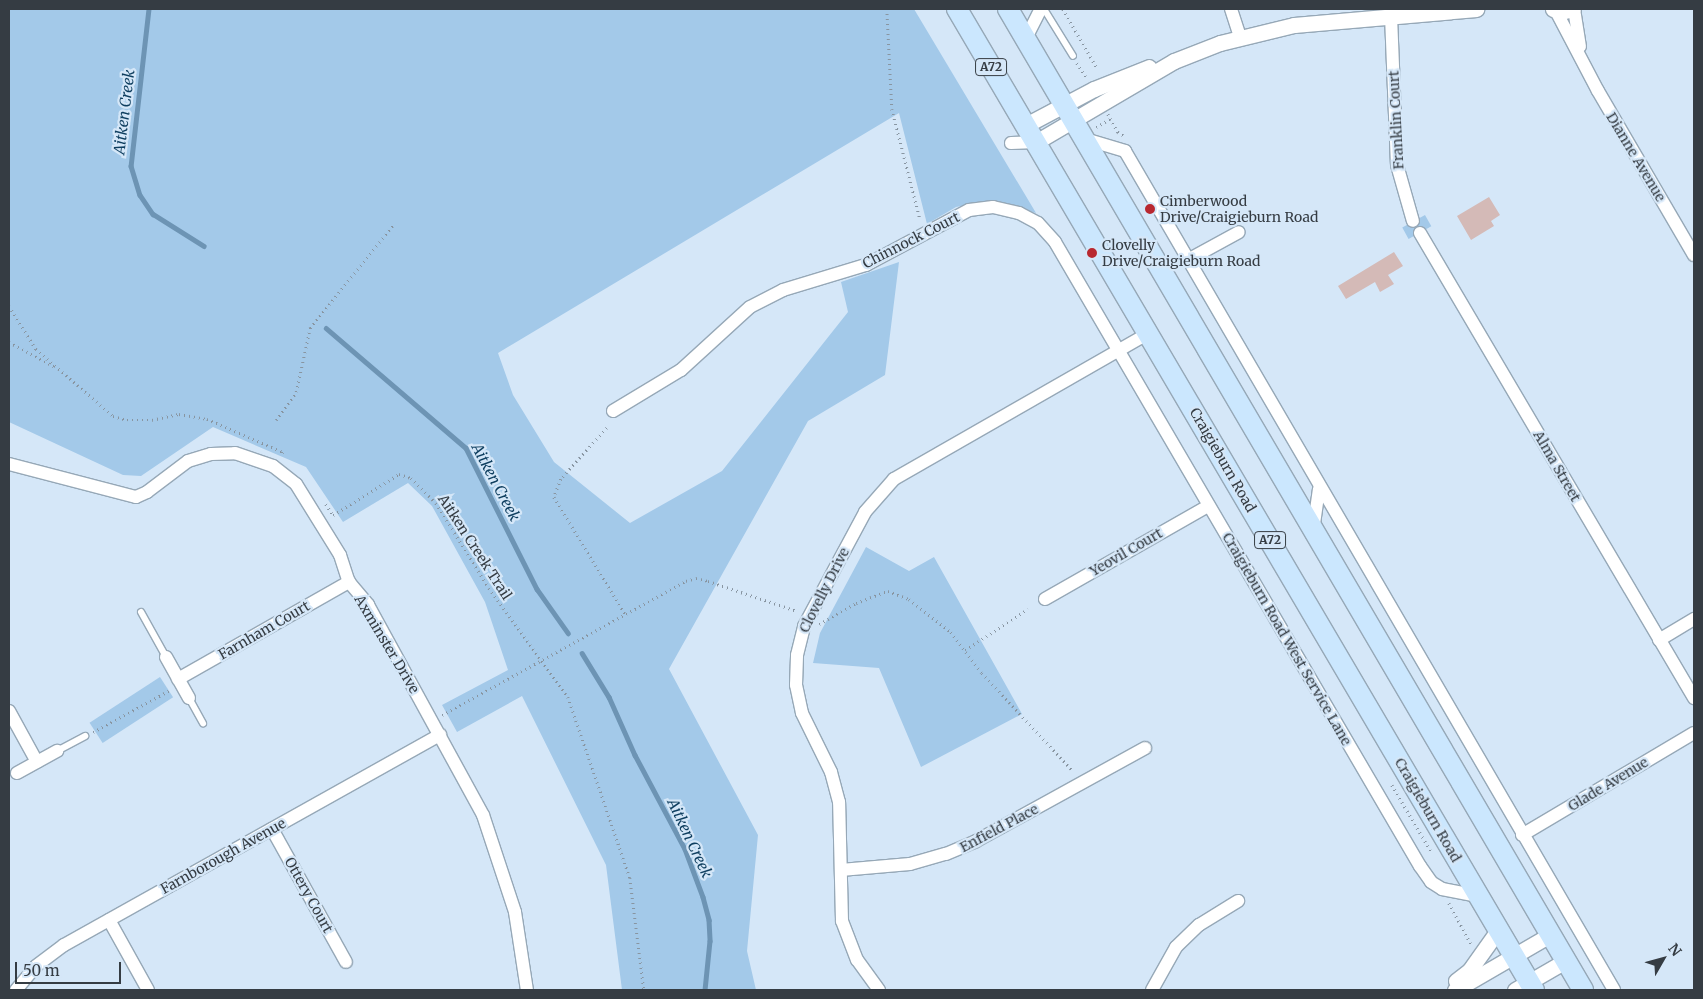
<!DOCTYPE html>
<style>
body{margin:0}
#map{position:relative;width:1703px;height:999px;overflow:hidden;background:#d5e7f8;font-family:Merriweather,serif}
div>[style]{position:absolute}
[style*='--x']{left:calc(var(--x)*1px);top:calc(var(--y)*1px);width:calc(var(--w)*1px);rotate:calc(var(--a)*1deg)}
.green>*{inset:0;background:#a3c9e9;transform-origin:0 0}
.stream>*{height:4.5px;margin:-2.25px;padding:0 2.25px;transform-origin:2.25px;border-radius:2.25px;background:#6d94b4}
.building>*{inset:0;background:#d4bab7}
.path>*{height:2.5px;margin-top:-1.25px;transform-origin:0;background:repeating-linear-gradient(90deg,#8895a1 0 1px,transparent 0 5px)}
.roads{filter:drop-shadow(1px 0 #96a8b7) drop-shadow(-1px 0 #96a8b7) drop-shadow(0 1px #96a8b7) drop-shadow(0 -1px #96a8b7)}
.service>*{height:6px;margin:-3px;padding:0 3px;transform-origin:3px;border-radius:3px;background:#fff}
.minor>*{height:12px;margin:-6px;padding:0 6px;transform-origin:6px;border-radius:6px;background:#fff}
.tertiary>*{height:15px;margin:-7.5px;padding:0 7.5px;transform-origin:7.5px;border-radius:7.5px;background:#fff}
.primary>*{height:20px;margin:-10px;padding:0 10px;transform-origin:10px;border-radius:10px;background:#cbe7fe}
.dots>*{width:14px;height:14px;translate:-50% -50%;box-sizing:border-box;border:2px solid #d5e7f8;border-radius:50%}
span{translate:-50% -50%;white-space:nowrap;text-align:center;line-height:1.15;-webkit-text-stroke:4.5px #d5e7f8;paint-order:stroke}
.shield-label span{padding:1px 4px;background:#d5e7f8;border:1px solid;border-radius:4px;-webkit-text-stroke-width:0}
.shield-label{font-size:12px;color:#353c43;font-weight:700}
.street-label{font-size:14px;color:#353c43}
.poi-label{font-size:14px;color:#353c43}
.left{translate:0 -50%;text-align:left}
.water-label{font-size:15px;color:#0e3e5f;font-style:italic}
.frame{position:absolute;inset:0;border:10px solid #353c43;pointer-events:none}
.north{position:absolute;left:1638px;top:934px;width:50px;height:50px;-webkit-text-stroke:4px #d5e7f8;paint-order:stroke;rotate:52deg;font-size:14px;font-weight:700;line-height:20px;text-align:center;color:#353c43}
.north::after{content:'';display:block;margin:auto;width:18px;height:22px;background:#353c43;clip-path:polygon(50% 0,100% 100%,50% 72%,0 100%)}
.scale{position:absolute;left:15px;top:962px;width:106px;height:22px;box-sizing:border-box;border:2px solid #353c43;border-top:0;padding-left:6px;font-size:15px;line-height:18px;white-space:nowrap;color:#353c43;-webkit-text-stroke:4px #d5e7f8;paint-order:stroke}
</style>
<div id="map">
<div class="green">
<i style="clip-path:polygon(9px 9px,914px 9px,1036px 213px,993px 200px,956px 207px,927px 224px,899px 113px,498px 353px,513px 395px,554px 462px,630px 523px,722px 471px,848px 312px,841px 282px,899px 262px,885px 375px,808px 421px,669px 669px,758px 835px,747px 951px,756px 990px,622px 990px,606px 865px,522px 696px,457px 732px,442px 705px,508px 670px,485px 602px,432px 506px,408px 483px,343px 522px,306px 467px,213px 427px,141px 476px,123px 475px,9px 422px)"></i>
<i style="left:1425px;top:215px;width:13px;height:26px;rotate:61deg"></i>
<i style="clip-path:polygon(866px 547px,909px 571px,934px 557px,1022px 714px,921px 767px,879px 668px,813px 663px,820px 633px)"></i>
<i style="left:160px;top:677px;width:24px;height:84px;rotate:57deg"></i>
</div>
<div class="stream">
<i style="--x:149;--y:9;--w:158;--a:96.5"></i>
<i style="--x:131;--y:166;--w:30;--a:73"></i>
<i style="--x:140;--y:195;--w:23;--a:56"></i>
<i style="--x:153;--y:214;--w:60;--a:32.1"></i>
<i style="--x:326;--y:328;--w:184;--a:40.6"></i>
<i style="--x:466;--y:448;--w:158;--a:63.3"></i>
<i style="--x:537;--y:589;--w:54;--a:54.8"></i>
<i style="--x:582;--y:653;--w:52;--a:58.5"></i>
<i style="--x:609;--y:697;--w:64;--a:65.9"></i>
<i style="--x:635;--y:755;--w:106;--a:62"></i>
<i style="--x:685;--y:849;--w:51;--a:69.4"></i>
<i style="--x:703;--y:897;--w:24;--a:75"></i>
<i style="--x:709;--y:920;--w:21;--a:87"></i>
<i style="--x:710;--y:941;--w:49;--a:95.8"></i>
</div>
<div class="building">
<i style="clip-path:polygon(1489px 197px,1500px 215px,1491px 221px,1494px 226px,1471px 240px,1457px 216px)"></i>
<i style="clip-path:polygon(1394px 252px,1403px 266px,1388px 275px,1394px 284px,1380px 292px,1375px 282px,1346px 299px,1338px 286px)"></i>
</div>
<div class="path">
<i style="--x:887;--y:9;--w:100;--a:87.1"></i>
<i style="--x:892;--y:109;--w:114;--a:75.7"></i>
<i style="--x:1063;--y:9;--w:68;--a:60"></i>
<i style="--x:1077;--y:63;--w:17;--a:57"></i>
<i style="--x:1108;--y:114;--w:21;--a:61"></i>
<i style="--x:1118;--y:132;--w:9;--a:32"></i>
<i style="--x:1096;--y:127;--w:16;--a:-30"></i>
<i style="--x:9;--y:306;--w:51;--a:57.9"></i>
<i style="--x:36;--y:349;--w:102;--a:41"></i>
<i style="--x:113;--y:416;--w:15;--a:16"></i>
<i style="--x:127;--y:420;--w:25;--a:0"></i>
<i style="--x:152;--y:420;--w:28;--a:-13"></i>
<i style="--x:179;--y:414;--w:28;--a:10"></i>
<i style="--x:207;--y:419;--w:83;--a:23.5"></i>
<i style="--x:283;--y:452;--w:4;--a:117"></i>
<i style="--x:9;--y:342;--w:52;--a:28.5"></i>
<i style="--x:276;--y:420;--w:34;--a:-54"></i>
<i style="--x:296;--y:392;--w:66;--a:-77.7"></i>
<i style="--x:310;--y:328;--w:132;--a:-51.1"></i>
<i style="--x:607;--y:428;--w:69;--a:132"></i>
<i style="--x:561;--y:479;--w:19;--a:111"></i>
<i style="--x:554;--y:497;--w:137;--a:58.7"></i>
<i style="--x:326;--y:504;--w:13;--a:58"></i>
<i style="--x:333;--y:515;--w:78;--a:-31.8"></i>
<i style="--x:399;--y:474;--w:13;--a:18"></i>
<i style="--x:411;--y:478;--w:35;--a:45"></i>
<i style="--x:436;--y:503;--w:100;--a:58.1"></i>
<i style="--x:489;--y:588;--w:135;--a:54.1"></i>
<i style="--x:568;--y:697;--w:191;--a:71.1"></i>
<i style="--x:630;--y:878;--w:113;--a:82.9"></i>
<i style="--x:819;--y:624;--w:43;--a:-29.6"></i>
<i style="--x:856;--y:603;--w:34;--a:-21"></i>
<i style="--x:888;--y:591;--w:22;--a:21"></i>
<i style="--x:909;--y:599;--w:53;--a:38.2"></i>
<i style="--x:951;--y:632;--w:51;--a:52.9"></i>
<i style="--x:982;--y:673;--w:134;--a:47.1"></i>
<i style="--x:965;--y:650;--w:75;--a:-33.1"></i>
<i style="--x:442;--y:715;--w:278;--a:-28.8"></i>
<i style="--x:686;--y:581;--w:10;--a:-17"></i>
<i style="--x:696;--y:578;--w:12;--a:14"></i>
<i style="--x:708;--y:581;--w:94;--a:18.6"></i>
<i style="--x:93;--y:732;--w:88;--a:-28.6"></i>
<i style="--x:1392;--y:785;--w:79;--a:59.5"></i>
<i style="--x:1449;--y:903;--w:47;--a:61.8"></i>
</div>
<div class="roads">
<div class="service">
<i style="--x:1044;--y:9;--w:55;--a:58.3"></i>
<i style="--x:141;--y:612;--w:51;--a:60.9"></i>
<i style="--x:189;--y:698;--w:29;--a:61"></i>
<i style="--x:57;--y:751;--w:32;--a:-28"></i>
</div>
<div class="minor">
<i style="--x:1231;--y:9;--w:29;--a:72"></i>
<i style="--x:1574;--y:9;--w:38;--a:81"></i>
<i style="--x:1556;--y:11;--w:90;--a:62.3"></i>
<i style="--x:1598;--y:91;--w:190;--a:59.7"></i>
<i style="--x:1391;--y:16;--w:149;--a:87.7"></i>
<i style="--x:1397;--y:165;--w:58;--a:74.1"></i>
<i style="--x:1026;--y:38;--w:33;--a:-63"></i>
<i style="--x:1085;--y:139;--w:42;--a:16.7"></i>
<i style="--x:1125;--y:151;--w:971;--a:59.76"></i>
<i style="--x:1011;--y:143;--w:25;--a:-2"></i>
<i style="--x:1420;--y:233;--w:540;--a:59.49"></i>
<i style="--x:1186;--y:261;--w:60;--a:-28.7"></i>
<i style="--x:613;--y:411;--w:79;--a:-31.1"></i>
<i style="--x:681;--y:370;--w:93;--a:-42.4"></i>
<i style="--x:750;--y:307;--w:37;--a:-27"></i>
<i style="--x:783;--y:290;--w:87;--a:-16.8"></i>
<i style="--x:866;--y:265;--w:117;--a:-28.1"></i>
<i style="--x:969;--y:210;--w:24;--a:-7"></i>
<i style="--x:993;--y:207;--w:27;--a:13"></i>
<i style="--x:1019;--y:213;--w:21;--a:28"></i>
<i style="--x:1038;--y:223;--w:25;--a:48"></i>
<i style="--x:1055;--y:242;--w:723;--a:59.68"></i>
<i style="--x:1420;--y:866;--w:19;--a:55"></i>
<i style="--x:1431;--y:882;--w:13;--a:32"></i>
<i style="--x:1442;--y:889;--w:38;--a:11"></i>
<i style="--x:9;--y:464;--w:131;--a:14.6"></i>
<i style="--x:136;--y:497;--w:12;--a:-24"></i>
<i style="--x:147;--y:492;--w:51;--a:-37.1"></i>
<i style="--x:188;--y:461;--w:24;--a:-17"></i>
<i style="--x:211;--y:454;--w:24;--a:-2"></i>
<i style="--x:235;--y:453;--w:40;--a:18.9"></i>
<i style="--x:273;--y:466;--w:29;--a:38"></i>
<i style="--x:296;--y:484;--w:84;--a:58.2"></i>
<i style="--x:340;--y:555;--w:28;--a:72"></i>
<i style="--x:349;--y:582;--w:30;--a:50"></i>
<i style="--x:368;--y:605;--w:239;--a:61.3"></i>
<i style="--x:483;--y:815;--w:102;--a:71.7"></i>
<i style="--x:515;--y:912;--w:79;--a:81.3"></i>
<i style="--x:1313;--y:531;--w:42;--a:-81.9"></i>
<i style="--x:1045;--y:599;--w:188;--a:-29.7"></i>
<i style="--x:1659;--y:640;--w:41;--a:-31"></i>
<i style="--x:166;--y:657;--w:47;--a:60.7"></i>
<i style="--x:178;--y:679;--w:197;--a:-29.6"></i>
<i style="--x:9;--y:711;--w:58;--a:61.2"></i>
<i style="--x:17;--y:773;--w:46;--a:-28.8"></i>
<i style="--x:272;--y:829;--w:152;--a:60.9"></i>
<i style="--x:1522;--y:835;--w:200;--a:-30.7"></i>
<i style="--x:841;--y:870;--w:69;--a:-5"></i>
<i style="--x:910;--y:864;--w:37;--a:-16"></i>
<i style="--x:946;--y:854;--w:33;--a:-23"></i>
<i style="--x:976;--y:841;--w:193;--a:-28.8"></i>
<i style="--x:109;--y:920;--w:80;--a:60.9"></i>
<i style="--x:16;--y:990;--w:31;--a:-50"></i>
<i style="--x:36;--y:966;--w:35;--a:-37"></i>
<i style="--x:64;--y:945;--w:431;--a:-29.2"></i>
<i style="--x:879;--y:990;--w:37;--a:-126"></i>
<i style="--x:857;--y:960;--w:42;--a:-111"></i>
<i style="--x:842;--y:921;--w:119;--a:-91.4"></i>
<i style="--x:839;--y:802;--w:31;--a:-105"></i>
<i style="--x:831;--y:772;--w:66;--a:-116.2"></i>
<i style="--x:802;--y:713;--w:29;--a:-102"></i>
<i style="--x:796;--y:685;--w:30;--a:-88"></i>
<i style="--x:797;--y:655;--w:30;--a:-76"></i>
<i style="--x:804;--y:626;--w:129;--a:-61.8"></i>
<i style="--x:865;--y:512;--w:44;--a:-48.7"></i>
<i style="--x:894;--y:479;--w:294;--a:-29.8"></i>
<i style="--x:1152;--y:990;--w:49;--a:-60.8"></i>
<i style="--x:1176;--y:947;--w:32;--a:-44"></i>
<i style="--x:1199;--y:925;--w:46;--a:-31.6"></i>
</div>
<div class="tertiary">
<i style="--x:1553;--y:9;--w:9;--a:21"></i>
<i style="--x:1561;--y:12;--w:12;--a:-14"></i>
<i style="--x:1026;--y:125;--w:77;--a:-27.9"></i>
<i style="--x:1094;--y:89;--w:59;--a:-21.8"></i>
<i style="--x:1036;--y:142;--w:160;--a:-30.4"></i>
<i style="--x:1174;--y:61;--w:49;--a:-21.4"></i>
<i style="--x:1220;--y:43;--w:76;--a:-13.7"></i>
<i style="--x:1294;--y:25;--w:183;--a:-5"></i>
<i style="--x:1456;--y:981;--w:16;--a:-38"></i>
<i style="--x:1469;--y:971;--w:52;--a:-54.5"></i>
<i style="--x:1455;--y:990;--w:110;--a:-30.1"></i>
<i style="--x:1515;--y:990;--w:58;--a:-30.1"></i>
</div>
<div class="primary">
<i style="--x:957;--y:9;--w:1138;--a:59.54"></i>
<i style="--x:1008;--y:9;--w:1137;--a:59.62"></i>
</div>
</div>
<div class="dots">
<i style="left:1150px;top:209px;background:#b82830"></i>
<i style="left:1092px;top:253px;background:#b82830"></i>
</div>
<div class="shield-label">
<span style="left:991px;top:67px">A72</span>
<span style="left:1270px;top:540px">A72</span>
</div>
<div class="street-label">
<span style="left:1396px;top:120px;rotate:-93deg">Franklin Court</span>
<span style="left:1636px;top:157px;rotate:59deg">Dianne Avenue</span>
<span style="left:911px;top:240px;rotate:-27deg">Chinnock Court</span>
<span style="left:1223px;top:460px;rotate:60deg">Craigieburn Road</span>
<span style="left:1557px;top:466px;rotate:60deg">Alma Street</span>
<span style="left:475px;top:547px;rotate:57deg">Aitken Creek Trail</span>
<span style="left:1126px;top:552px;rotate:-30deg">Yeovil Court</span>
<span style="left:824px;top:590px;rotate:-63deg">Clovelly Drive</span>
<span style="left:264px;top:630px;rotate:-30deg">Farnham Court</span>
<span style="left:1287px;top:639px;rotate:60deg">Craigieburn Road West Service Lane</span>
<span style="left:387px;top:644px;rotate:59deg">Axminster Drive</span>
<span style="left:1608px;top:784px;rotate:-31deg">Glade Avenue</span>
<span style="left:1428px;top:810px;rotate:60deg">Craigieburn Road</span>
<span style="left:999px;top:828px;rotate:-28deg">Enfield Place</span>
<span style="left:223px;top:856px;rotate:-29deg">Farnborough Avenue</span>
<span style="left:309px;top:895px;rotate:61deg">Ottery Court</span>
</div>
<div class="poi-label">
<span class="left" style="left:1160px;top:209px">Cimberwood<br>Drive/Craigieburn Road</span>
<span class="left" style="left:1102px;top:253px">Clovelly<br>Drive/Craigieburn Road</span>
</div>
<div class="water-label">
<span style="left:124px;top:112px;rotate:-83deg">Aitken Creek</span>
<span style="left:496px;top:482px;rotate:62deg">Aitken Creek</span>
<span style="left:690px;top:838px;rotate:65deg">Aitken Creek</span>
</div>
<div class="frame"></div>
<div class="north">N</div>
<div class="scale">50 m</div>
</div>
